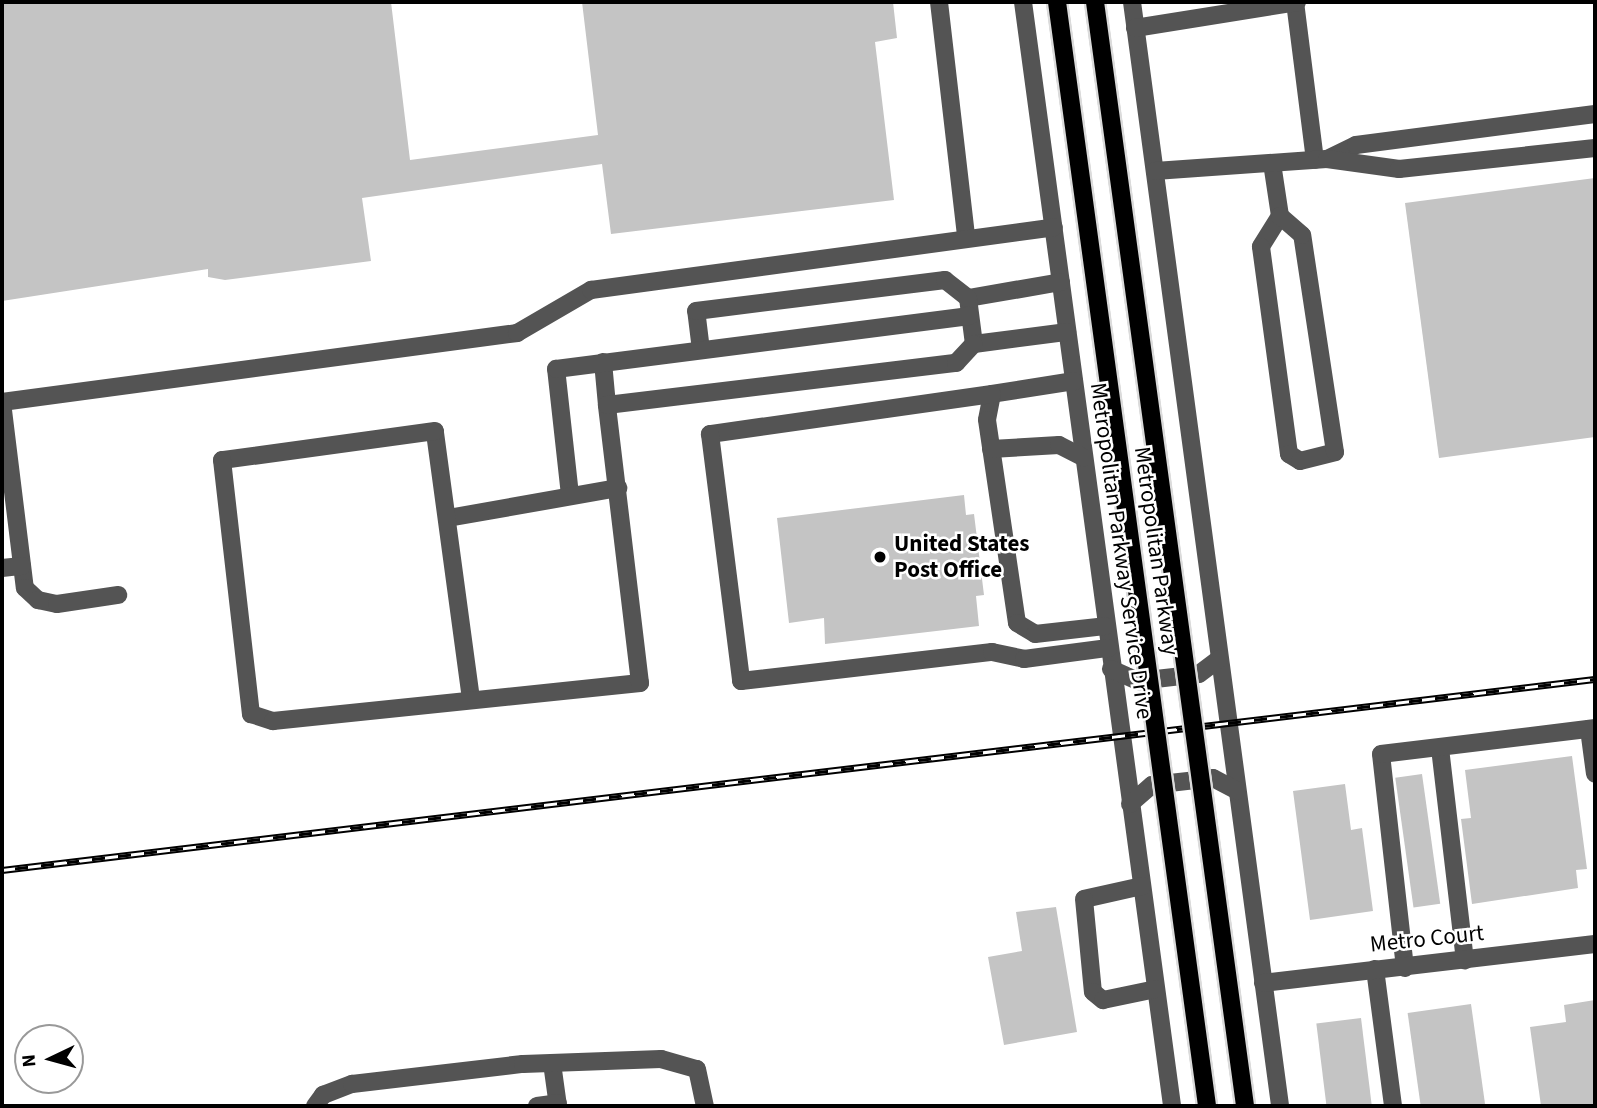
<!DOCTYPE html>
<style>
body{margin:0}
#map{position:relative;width:1597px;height:1108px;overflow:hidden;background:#fff;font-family:"Source Sans 3",sans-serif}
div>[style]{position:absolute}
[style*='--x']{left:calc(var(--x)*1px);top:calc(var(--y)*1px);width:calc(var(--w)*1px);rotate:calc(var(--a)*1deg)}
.building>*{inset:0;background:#c4c4c4;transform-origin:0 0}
.minor>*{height:18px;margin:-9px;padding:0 9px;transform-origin:9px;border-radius:9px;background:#545454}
.rail>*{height:7px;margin-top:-3.5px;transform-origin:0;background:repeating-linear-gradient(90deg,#fff 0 13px,#000 0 26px);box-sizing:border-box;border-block:2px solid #000}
.bridges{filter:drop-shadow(2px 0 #dbdbdb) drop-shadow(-2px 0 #dbdbdb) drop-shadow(0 2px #dbdbdb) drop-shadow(0 -2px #dbdbdb)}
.major-bridge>*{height:18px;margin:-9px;padding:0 9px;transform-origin:9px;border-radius:9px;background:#000}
.dots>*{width:19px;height:19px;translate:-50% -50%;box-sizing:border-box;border:4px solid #fff;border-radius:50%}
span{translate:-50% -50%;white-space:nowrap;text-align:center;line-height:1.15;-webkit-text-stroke:5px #fff;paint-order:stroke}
.poi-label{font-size:23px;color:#000;font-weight:700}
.left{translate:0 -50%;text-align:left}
.street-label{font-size:23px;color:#000}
.frame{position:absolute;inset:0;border:4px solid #000;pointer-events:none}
.north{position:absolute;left:14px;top:1024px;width:70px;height:70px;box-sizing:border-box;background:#fff;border:2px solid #999;border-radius:50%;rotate:265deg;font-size:19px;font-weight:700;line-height:28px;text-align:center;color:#000}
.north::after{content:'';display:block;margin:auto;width:24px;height:32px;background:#000;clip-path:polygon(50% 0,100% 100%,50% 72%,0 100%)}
</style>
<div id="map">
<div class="building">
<i style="clip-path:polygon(2px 2px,391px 2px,410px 160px,598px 135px,582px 2px,893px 2px,897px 38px,875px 42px,894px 200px,611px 234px,602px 164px,362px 198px,371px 261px,225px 280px,208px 277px,208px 269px,2px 301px)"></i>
<i style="clip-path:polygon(1595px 178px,1595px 437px,1439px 458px,1405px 203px)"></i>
<i style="clip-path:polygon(964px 495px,966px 515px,974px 514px,984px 595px,976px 596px,979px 626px,825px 644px,824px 618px,789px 623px,777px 518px)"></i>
<i style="clip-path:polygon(1572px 756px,1587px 869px,1576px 870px,1578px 888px,1472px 904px,1461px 819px,1471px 818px,1465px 770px)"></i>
<i style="left:1422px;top:774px;width:131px;height:27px;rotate:82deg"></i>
<i style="clip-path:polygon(1345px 784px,1351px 830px,1362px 828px,1373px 911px,1310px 920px,1293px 791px)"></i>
<i style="clip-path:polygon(1056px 907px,1077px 1032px,1004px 1045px,988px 957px,1022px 951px,1016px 912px)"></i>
<i style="clip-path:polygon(1595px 1000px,1595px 1104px,1541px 1106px,1530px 1027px,1566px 1022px,1564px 1005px)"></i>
<i style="left:1471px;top:1004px;width:103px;height:64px;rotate:82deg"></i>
<i style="left:1361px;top:1018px;width:89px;height:45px;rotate:83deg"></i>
</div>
<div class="minor">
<i style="--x:939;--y:2;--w:237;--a:83.4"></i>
<i style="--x:1023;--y:2;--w:1114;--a:82.31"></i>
<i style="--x:1132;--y:2;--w:1114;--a:82.36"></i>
<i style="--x:1295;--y:2;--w:159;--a:82.8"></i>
<i style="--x:1135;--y:28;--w:164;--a:-9.1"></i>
<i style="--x:1327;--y:159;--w:32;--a:-26"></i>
<i style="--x:1356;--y:145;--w:241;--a:-7.4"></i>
<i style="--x:1272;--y:163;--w:54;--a:81.4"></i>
<i style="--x:1280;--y:216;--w:36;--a:122"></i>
<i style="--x:1261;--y:247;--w:209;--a:82.3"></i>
<i style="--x:1289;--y:454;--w:13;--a:32"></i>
<i style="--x:1300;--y:461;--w:36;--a:-14"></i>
<i style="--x:1335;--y:452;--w:219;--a:-98.6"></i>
<i style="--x:1302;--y:235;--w:29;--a:-139"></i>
<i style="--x:1155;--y:171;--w:172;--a:-4"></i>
<i style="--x:1327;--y:159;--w:73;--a:7.9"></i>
<i style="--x:1399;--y:169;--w:197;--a:-6.1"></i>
<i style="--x:1061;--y:282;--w:94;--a:170.2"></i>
<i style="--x:968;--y:298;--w:46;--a:82.6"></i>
<i style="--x:974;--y:344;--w:94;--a:-7.4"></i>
<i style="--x:701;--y:350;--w:39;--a:-97"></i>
<i style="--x:696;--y:311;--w:251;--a:-7.1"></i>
<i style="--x:945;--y:280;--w:29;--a:38"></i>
<i style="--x:603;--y:362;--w:43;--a:84.7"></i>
<i style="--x:1074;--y:381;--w:83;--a:171"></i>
<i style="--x:992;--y:394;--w:26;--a:101"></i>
<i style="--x:987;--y:420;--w:205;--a:81.6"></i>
<i style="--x:1017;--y:623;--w:21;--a:31"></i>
<i style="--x:1035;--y:634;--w:70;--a:-6.5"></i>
<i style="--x:992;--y:394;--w:285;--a:171.9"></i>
<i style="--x:710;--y:434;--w:249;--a:82.8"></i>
<i style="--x:741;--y:681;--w:253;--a:-6.6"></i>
<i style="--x:992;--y:652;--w:33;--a:12"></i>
<i style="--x:1024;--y:659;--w:85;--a:-7.5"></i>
<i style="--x:2;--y:402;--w:520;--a:-7.63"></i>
<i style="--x:517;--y:333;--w:86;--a:-30.2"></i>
<i style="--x:591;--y:290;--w:467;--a:-7.7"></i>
<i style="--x:2;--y:402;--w:187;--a:83"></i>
<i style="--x:25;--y:588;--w:18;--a:43"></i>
<i style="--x:38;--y:600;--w:19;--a:12"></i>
<i style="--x:57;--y:604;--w:62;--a:-8.4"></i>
<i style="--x:991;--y:449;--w:68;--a:-3.4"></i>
<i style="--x:1059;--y:445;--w:28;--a:27"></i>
<i style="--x:570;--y:495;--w:127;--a:-96.3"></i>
<i style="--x:556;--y:369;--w:417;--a:-7.3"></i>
<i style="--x:448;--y:518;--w:173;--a:-10"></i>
<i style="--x:2;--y:568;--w:20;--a:-6"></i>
<i style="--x:1111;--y:669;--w:30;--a:24"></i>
<i style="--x:1138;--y:681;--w:61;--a:-6.5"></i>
<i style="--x:1199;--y:674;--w:25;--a:-37"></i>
<i style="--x:471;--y:699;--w:270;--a:-97.7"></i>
<i style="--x:435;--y:431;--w:215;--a:172.2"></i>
<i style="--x:222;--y:460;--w:256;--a:83.5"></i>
<i style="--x:251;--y:714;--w:23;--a:18"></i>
<i style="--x:273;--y:721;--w:369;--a:-5.9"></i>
<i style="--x:640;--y:683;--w:280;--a:-96.8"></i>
<i style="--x:607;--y:405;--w:352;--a:-6.9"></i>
<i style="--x:956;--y:363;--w:26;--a:-47"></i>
<i style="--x:1589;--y:729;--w:45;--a:82.4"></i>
<i style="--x:1440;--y:748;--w:214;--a:83.3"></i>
<i style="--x:1130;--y:804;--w:29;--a:-41"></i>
<i style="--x:1152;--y:785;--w:61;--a:-6.5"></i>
<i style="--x:1213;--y:778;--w:27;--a:28"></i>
<i style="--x:1142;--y:886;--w:59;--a:167.4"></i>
<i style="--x:1084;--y:899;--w:93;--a:84.5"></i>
<i style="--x:1093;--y:992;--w:13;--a:39"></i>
<i style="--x:1103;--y:1000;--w:54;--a:-11.7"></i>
<i style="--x:1405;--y:968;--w:215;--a:-96.4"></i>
<i style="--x:1381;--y:754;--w:216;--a:-6.9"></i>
<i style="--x:1375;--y:969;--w:138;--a:82.5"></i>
<i style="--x:1263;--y:983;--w:334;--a:-6.7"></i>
<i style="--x:552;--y:1063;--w:43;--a:82.1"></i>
<i style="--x:315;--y:1106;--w:14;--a:-54"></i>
<i style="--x:323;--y:1095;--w:31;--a:-21"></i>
<i style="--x:352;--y:1084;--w:172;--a:-6.7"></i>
<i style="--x:523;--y:1064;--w:138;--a:-2.1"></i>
<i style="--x:661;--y:1059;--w:37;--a:16"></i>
<i style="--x:697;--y:1069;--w:38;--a:78"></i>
<i style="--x:537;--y:1106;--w:21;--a:-8"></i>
</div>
<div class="rail">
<i style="--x:2;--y:870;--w:1604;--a:-6.84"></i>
</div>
<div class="bridges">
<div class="major-bridge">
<i style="--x:1057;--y:2;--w:1114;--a:82.26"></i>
<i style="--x:1095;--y:2;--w:1114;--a:82.26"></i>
</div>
</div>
<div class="dots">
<i style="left:880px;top:557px;background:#000"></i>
</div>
<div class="poi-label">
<span class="left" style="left:894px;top:557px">United States<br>Post Office</span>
</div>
<div class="street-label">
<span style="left:1121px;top:551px;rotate:82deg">Metropolitan Parkway Service Drive</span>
<span style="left:1156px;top:551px;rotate:82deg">Metropolitan Parkway</span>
<span style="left:1427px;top:939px;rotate:-6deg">Metro Court</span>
</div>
<div class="frame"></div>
<div class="north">N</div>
</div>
